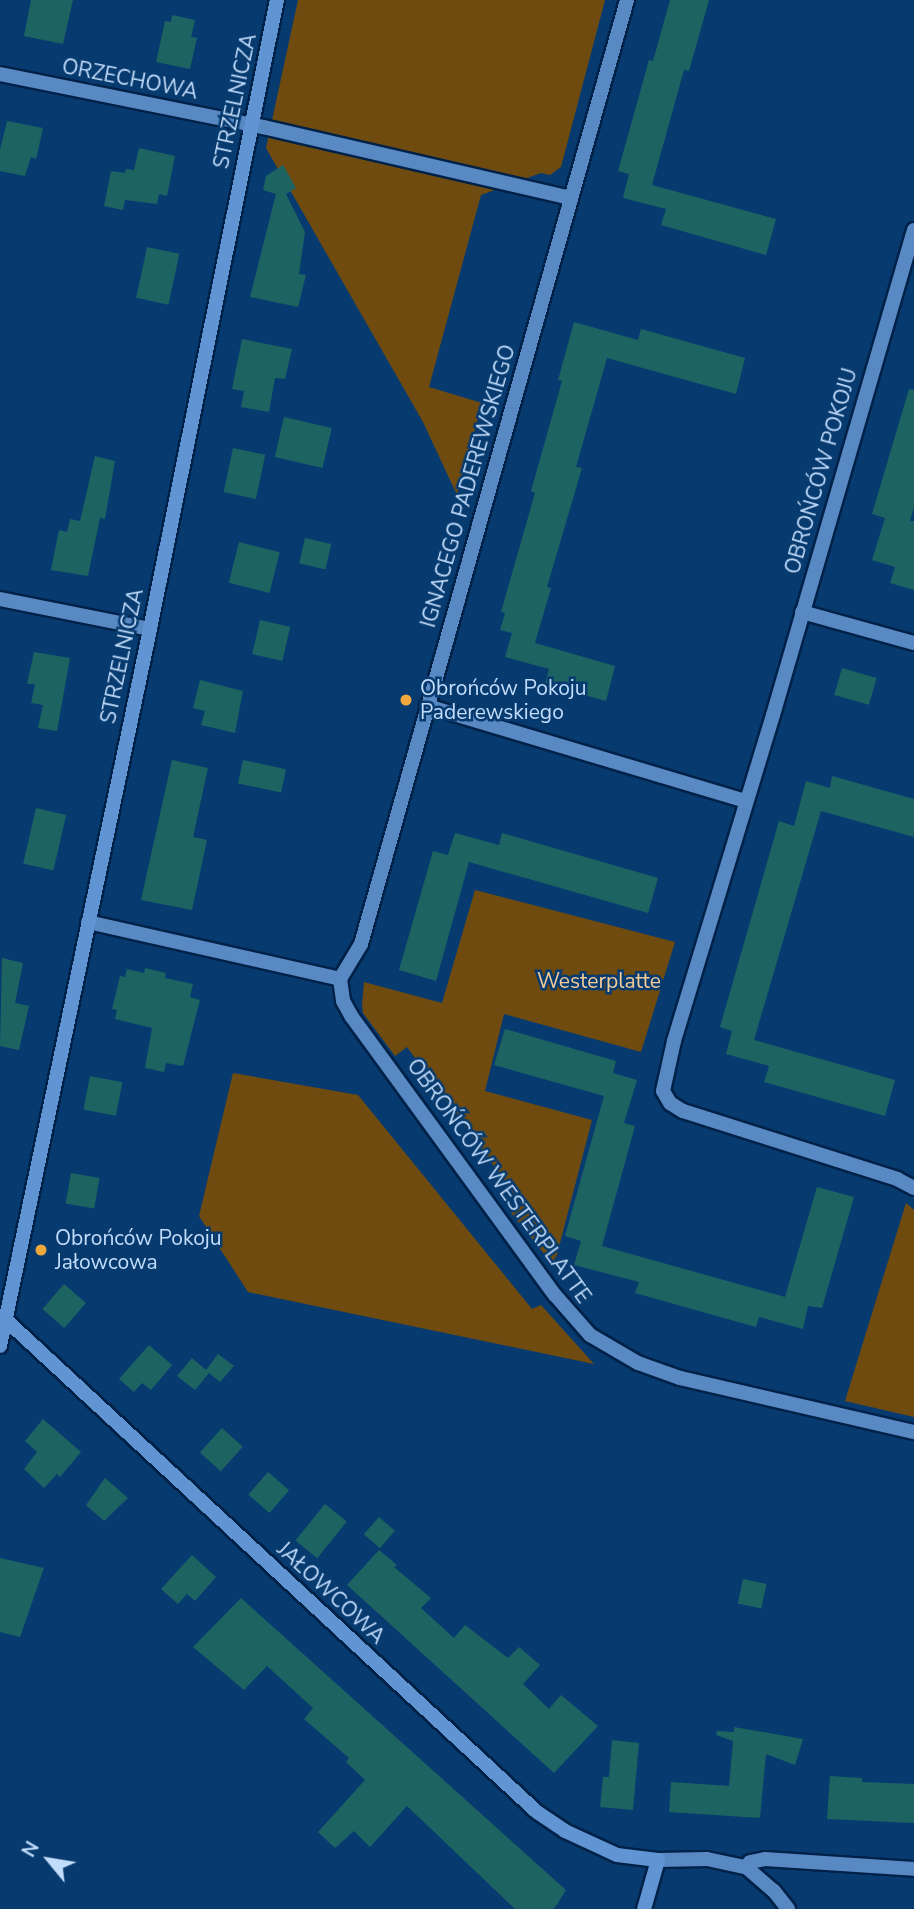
<!DOCTYPE html>
<meta charset="utf-8">
<style>
body{margin:0}
#map{position:relative;width:914px;height:1909px;overflow:hidden;background:#073b6f;font-family:"Nunito Sans",sans-serif}
div>[style]{position:absolute}
[style*='--x']{left:calc(var(--x)*1px);top:calc(var(--y)*1px);width:calc(var(--w)*1px);rotate:calc(var(--a)*1deg)}
.green>*{inset:0;background:#6f4b10}
.building>*{inset:0;background:#1d6362;transform-origin:0 0}
.roads{filter:drop-shadow(2px 0 #002148) drop-shadow(-2px 0 #002148) drop-shadow(0 2px #002148) drop-shadow(0 -2px #002148)}
.street>*{height:14px;margin:-7px;padding:0 7px;transform-origin:7px;border-radius:7px;background:#5889c3}
.secondary>*{height:14px;margin:-7px;padding:0 7px;transform-origin:7px;border-radius:7px;background:#6094d2}
.dots>*{width:19px;height:19px;translate:-50% -50%;box-sizing:border-box;border:4px solid #073b6f;border-radius:50%}
span{translate:-50% -50%;white-space:nowrap;text-align:center;line-height:1.15;-webkit-text-stroke:5px #073b6f;paint-order:stroke}
.street-label{font-size:21px;color:#c2dcfb}
.poi-label{font-size:21px;color:#c2dcfb}
.left{translate:0 -50%;text-align:left}
.park-label{font-size:21px;color:#f3cc99}
.north{position:absolute;left:14px;top:1825px;width:70px;height:70px;-webkit-text-stroke:5px #073b6f;paint-order:stroke;rotate:300deg;font-size:19px;font-weight:700;line-height:28px;text-align:center;color:#c2dcfb}
.north::after{content:'';display:block;margin:auto;width:24px;height:32px;background:#c2dcfb;clip-path:polygon(50% 0,100% 100%,50% 72%,0 100%)}
</style>
<div id="map">
<div class="green">
<i style="clip-path:polygon(298px 0,605px 0,561px 167px,550px 175px,541px 173px,481px 195px,429px 387px,482px 403px,457px 495px,423px 422px,266px 148px)"></i>
<i style="clip-path:polygon(475px 890px,675px 942px,641px 1052px,504px 1014px,485px 1091px,592px 1120px,554px 1266px,511px 1213px,522px 1205px,407px 1047px,395px 1056px,363px 1013px,362px 1005px,364px 982px,442px 1003px)"></i>
<i style="clip-path:polygon(233px 1073px,358px 1095px,532px 1309px,541px 1305px,594px 1364px,248px 1292px,199px 1216px)"></i>
<i style="clip-path:polygon(906px 1203px,914px 1210px,914px 1417px,845px 1401px)"></i>
</div>
<div class="building">
<i style="clip-path:polygon(31px 0,73px 0,63px 44px,24px 36px)"></i>
<i style="clip-path:polygon(670px 0,709px 0,689px 71px,684px 70px,652px 185px,776px 219px,766px 255px,661px 225px,666px 209px,623px 198px,629px 174px,618px 171px,649px 60px,653px 61px)"></i>
<i style="clip-path:polygon(172px 15px,195px 20px,191px 37px,197px 38px,190px 69px,156px 62px,165px 21px,171px 22px)"></i>
<i style="clip-path:polygon(7px 121px,43px 128px,36px 159px,31px 157px,25px 176px,0 171px,0 150px)"></i>
<i style="clip-path:polygon(139px 148px,175px 156px,167px 196px,159px 194px,157px 204px,125px 200px,123px 210px,104px 206px,111px 171px,125px 173px,126px 169px,134px 170px)"></i>
<i style="clip-path:polygon(283px 165px,296px 188px,286px 194px,305px 232px,299px 274px,306px 275px,298px 307px,250px 297px,276px 194px,263px 190px,266px 176px)"></i>
<i style="left:147px;top:247px;width:33px;height:52px;rotate:12deg"></i>
<i style="clip-path:polygon(574px 322px,638px 340px,641px 329px,745px 358px,736px 394px,607px 358px,576px 467px,582px 468px,547px 587px,551px 588px,535px 643px,615px 666px,606px 701px,545px 684px,549px 669px,505px 657px,512px 633px,500px 630px,505px 613px,501px 612px,535px 493px,531px 491px,562px 381px,558px 380px)"></i>
<i style="clip-path:polygon(242px 339px,292px 349px,285px 379px,275px 378px,269px 412px,241px 407px,244px 391px,232px 389px)"></i>
<i style="clip-path:polygon(909px 389px,914px 390px,914px 508px,910px 521px,914px 521px,914px 590px,890px 583px,895px 567px,872px 560px,885px 518px,872px 514px)"></i>
<i style="left:284px;top:417px;width:49px;height:41px;rotate:13deg"></i>
<i style="left:233px;top:448px;width:33px;height:45px;rotate:12deg"></i>
<i style="clip-path:polygon(95px 456px,115px 461px,105px 519px,100px 518px,88px 576px,51px 570px,59px 530px,67px 532px,70px 519px,80px 521px)"></i>
<i style="left:305px;top:538px;width:27px;height:26px;rotate:13deg"></i>
<i style="left:239px;top:542px;width:42px;height:42px;rotate:14deg"></i>
<i style="left:260px;top:620px;width:31px;height:35px;rotate:13deg"></i>
<i style="clip-path:polygon(34px 652px,70px 658px,57px 731px,38px 728px,43px 705px,31px 703px,35px 684px,27px 684px)"></i>
<i style="left:842px;top:668px;width:36px;height:28px;rotate:16deg"></i>
<i style="clip-path:polygon(200px 680px,243px 691px,235px 733px,201px 725px,205px 711px,193px 708px)"></i>
<i style="clip-path:polygon(172px 760px,208px 768px,193px 837px,207px 840px,192px 910px,141px 900px)"></i>
<i style="left:243px;top:760px;width:44px;height:24px;rotate:12deg"></i>
<i style="clip-path:polygon(832px 776px,914px 799px,914px 837px,821px 811px,754px 1040px,895px 1080px,885px 1116px,764px 1082px,769px 1066px,726px 1054px,732px 1031px,720px 1027px,779px 821px,794px 826px,806px 781px,830px 788px)"></i>
<i style="left:36px;top:808px;width:31px;height:57px;rotate:13deg"></i>
<i style="clip-path:polygon(455px 833px,499px 845px,502px 833px,658px 878px,648px 913px,469px 862px,436px 981px,399px 970px,433px 851px,448px 855px)"></i>
<i style="clip-path:polygon(2px 958px,23px 963px,15px 1003px,29px 1006px,19px 1050px,0 1046px)"></i>
<i style="clip-path:polygon(145px 968px,166px 973px,165px 978px,193px 984px,190px 997px,200px 1000px,183px 1066px,166px 1063px,164px 1072px,145px 1068px,152px 1028px,115px 1019px,117px 1010px,112px 1009px,120px 976px,125px 977px,127px 969px,144px 973px)"></i>
<i style="clip-path:polygon(505px 1029px,616px 1061px,613px 1073px,637px 1080px,624px 1123px,635px 1126px,602px 1246px,785px 1297px,817px 1187px,854px 1197px,822px 1308px,808px 1306px,803px 1329px,759px 1317px,756px 1327px,635px 1293px,639px 1282px,574px 1265px,581px 1241px,565px 1236px,604px 1096px,494px 1065px)"></i>
<i style="left:90px;top:1076px;width:33px;height:34px;rotate:11deg"></i>
<i style="left:71px;top:1173px;width:29px;height:31px;rotate:10deg"></i>
<i style="left:64px;top:1284px;width:29px;height:33px;rotate:41deg"></i>
<i style="clip-path:polygon(149px 1345px,172px 1365px,151px 1390px,142px 1383px,134px 1392px,119px 1379px)"></i>
<i style="clip-path:polygon(218px 1354px,234px 1366px,220px 1382px,209px 1373px,195px 1390px,177px 1376px,192px 1358px,206px 1370px)"></i>
<i style="clip-path:polygon(43px 1419px,81px 1452px,60px 1477px,57px 1474px,44px 1488px,24px 1469px,37px 1452px,25px 1441px)"></i>
<i style="left:222px;top:1428px;width:28px;height:33px;rotate:42deg"></i>
<i style="left:268px;top:1472px;width:28px;height:30px;rotate:41deg"></i>
<i style="clip-path:polygon(105px 1478px,128px 1498px,104px 1521px,86px 1505px)"></i>
<i style="left:325px;top:1504px;width:28px;height:47px;rotate:39deg"></i>
<i style="left:379px;top:1517px;width:21px;height:23px;rotate:41deg"></i>
<i style="clip-path:polygon(379px 1550px,397px 1565px,394px 1567px,431px 1598px,421px 1608px,454px 1638px,465px 1625px,508px 1658px,519px 1647px,540px 1665px,523px 1684px,549px 1709px,561px 1695px,598px 1726px,554px 1773px,347px 1585px)"></i>
<i style="clip-path:polygon(192px 1555px,216px 1577px,195px 1601px,187px 1594px,178px 1604px,161px 1589px)"></i>
<i style="clip-path:polygon(0 1558px,44px 1568px,20px 1637px,0 1632px)"></i>
<i style="left:743px;top:1579px;width:24px;height:25px;rotate:12deg"></i>
<i style="clip-path:polygon(241px 1598px,566px 1890px,556px 1906px,553px 1909px,515px 1909px,407px 1806px,370px 1847px,354px 1831px,335px 1848px,318px 1832px,365px 1780px,346px 1762px,349px 1758px,304px 1719px,313px 1708px,267px 1666px,244px 1690px,193px 1647px)"></i>
<i style="clip-path:polygon(734px 1727px,803px 1739px,795px 1765px,766px 1754px,760px 1818px,669px 1812px,671px 1782px,729px 1786px,733px 1741px,716px 1735px,717px 1731px,734px 1732px)"></i>
<i style="clip-path:polygon(612px 1740px,639px 1743px,633px 1810px,600px 1807px,603px 1777px,609px 1777px)"></i>
<i style="clip-path:polygon(830px 1776px,862px 1778px,862px 1782px,914px 1784px,914px 1823px,827px 1819px)"></i>
</div>
<div class="roads">
<div class="street">
<i style="--x:0;--y:74;--w:268;--a:11.4"></i>
<i style="--x:263;--y:127;--w:316;--a:13"></i>
<i style="--x:914;--y:230;--w:505;--a:106.21"></i>
<i style="--x:773;--y:715;--w:341;--a:106.9"></i>
<i style="--x:674;--y:1041;--w:51;--a:102.4"></i>
<i style="--x:663;--y:1091;--w:14;--a:60"></i>
<i style="--x:670;--y:1103;--w:15;--a:32"></i>
<i style="--x:683;--y:1111;--w:225;--a:17.6"></i>
<i style="--x:897;--y:1179;--w:19;--a:28"></i>
<i style="--x:0;--y:599;--w:153;--a:11.3"></i>
<i style="--x:802;--y:612;--w:116;--a:15.5"></i>
<i style="--x:427;--y:706;--w:332;--a:16.6"></i>
<i style="--x:88;--y:922;--w:258;--a:12.7"></i>
<i style="--x:340;--y:979;--w:41;--a:-59"></i>
<i style="--x:361;--y:944;--w:981;--a:-74.26"></i>
<i style="--x:340;--y:979;--w:22;--a:82"></i>
<i style="--x:343;--y:1001;--w:18;--a:61"></i>
<i style="--x:352;--y:1017;--w:344;--a:53.9"></i>
<i style="--x:555;--y:1295;--w:53;--a:48.8"></i>
<i style="--x:590;--y:1335;--w:56;--a:30.3"></i>
<i style="--x:638;--y:1363;--w:45;--a:19.7"></i>
<i style="--x:680;--y:1378;--w:240;--a:13"></i>
<i style="--x:658;--y:1860;--w:49;--a:-1.2"></i>
<i style="--x:707;--y:1859;--w:40;--a:12"></i>
<i style="--x:746;--y:1867;--w:37;--a:41"></i>
<i style="--x:774;--y:1891;--w:23;--a:52"></i>
<i style="--x:746;--y:1867;--w:6;--a:-51"></i>
<i style="--x:750;--y:1862;--w:15;--a:-11"></i>
<i style="--x:765;--y:1859;--w:149;--a:3.8"></i>
</div>
<div class="secondary">
<i style="--x:6;--y:1320;--w:724;--a:42.82"></i>
<i style="--x:537;--y:1812;--w:34;--a:34"></i>
<i style="--x:565;--y:1831;--w:57;--a:24.8"></i>
<i style="--x:617;--y:1855;--w:41;--a:7"></i>
<i style="--x:658;--y:1860;--w:51;--a:105.9"></i>
<i style="--x:0;--y:1346;--w:733;--a:-78.18"></i>
<i style="--x:150;--y:629;--w:642;--a:-78.59"></i>
</div>
</div>
<div class="dots">
<i style="left:406px;top:700px;background:#eea83c"></i>
<i style="left:41px;top:1250px;background:#eea83c"></i>
</div>
<div class="street-label">
<span style="left:130px;top:79px;rotate:11deg">ORZECHOWA</span>
<span style="left:235px;top:101px;rotate:-78deg">STRZELNICZA</span>
<span style="left:821px;top:471px;rotate:-74deg">OBROŃCÓW POKOJU</span>
<span style="left:468px;top:486px;rotate:-74deg">IGNACEGO PADEREWSKIEGO</span>
<span style="left:122px;top:656px;rotate:-78deg">STRZELNICZA</span>
<span style="left:499px;top:1181px;rotate:54deg">OBROŃCÓW WESTERPLATTE</span>
<span style="left:331px;top:1593px;rotate:43deg">JAŁOWCOWA</span>
</div>
<div class="poi-label">
<span class="left" style="left:420px;top:700px">Obrońców Pokoju<br>Paderewskiego</span>
<span class="left" style="left:55px;top:1250px">Obrońców Pokoju<br>Jałowcowa</span>
</div>
<div class="park-label">
<span style="left:599px;top:981px">Westerplatte</span>
</div>
<div class="north">N</div>
</div>
